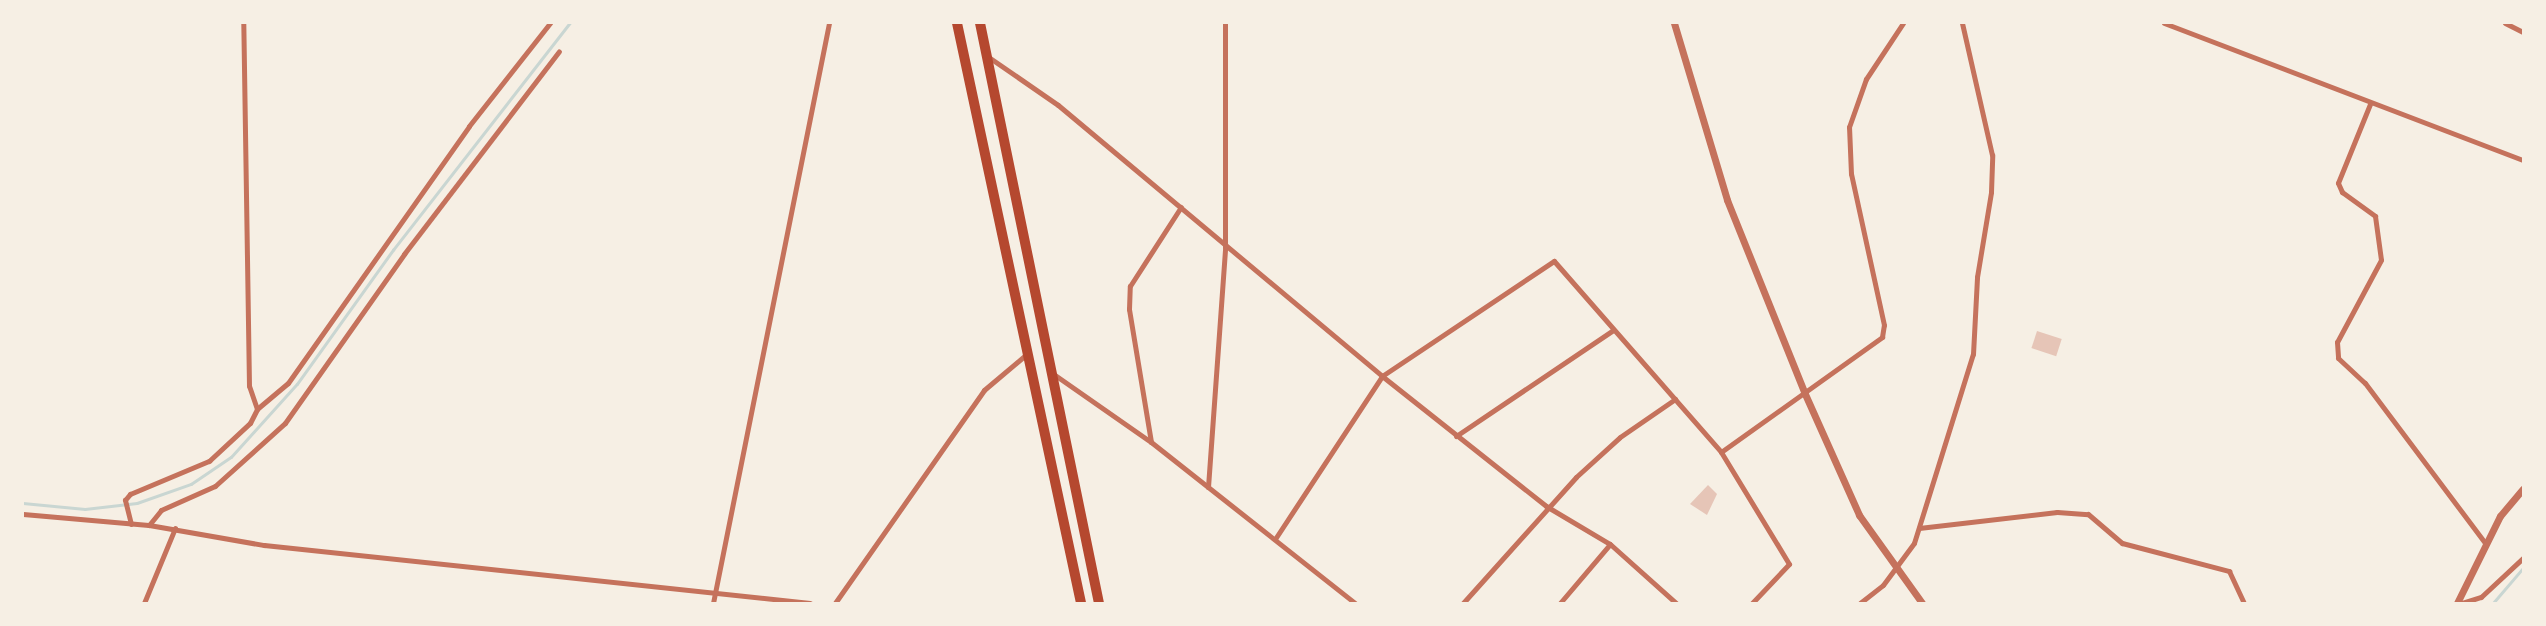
<!DOCTYPE html>
<style>
body{margin:0}
#map{position:relative;width:2546px;height:626px;overflow:hidden;background:#f6efe4;font-family:"Golos Text",sans-serif}
div>[style]{position:absolute}
[style*='--x']{left:calc(var(--x)*1px);top:calc(var(--y)*1px);width:calc(var(--w)*1px);rotate:calc(var(--a)*1deg)}
.stream>*{height:2.5px;margin:-1.25px;padding:0 1.25px;transform-origin:1.25px;border-radius:1.25px;background:#c9d6d2}
.building>*{inset:0;background:#e6c5b7;transform-origin:0 0}
.minor>*{height:5px;margin:-2.5px;padding:0 2.5px;transform-origin:2.5px;border-radius:2.5px;background:#c5725c}
.tertiary>*{height:7px;margin:-3.5px;padding:0 3.5px;transform-origin:3.5px;border-radius:3.5px;background:#c5725c}
.trunk>*{height:10px;margin:-5px;padding:0 5px;transform-origin:5px;border-radius:5px;background:#b5482f}
span{translate:-50% -50%;white-space:nowrap;text-align:center;line-height:1.15;-webkit-text-stroke:7px #f6efe4;paint-order:stroke}
.frame{position:absolute;inset:0;border:24px solid #f6efe4;pointer-events:none}
</style>
<div id="map">
<div class="stream">
<i style="--x:23;--y:503;--w:62;--a:5.5"></i>
<i style="--x:85;--y:509;--w:52;--a:-6.6"></i>
<i style="--x:137;--y:503;--w:57;--a:-19.4"></i>
<i style="--x:191;--y:484;--w:48;--a:-34"></i>
<i style="--x:231;--y:457;--w:98;--a:-47.9"></i>
<i style="--x:297;--y:384;--w:165;--a:-54.4"></i>
<i style="--x:393;--y:250;--w:288;--a:-52.1"></i>
<i style="--x:2493;--y:603;--w:46;--a:-49.4"></i>
</div>
<div class="building">
<i style="left:2037px;top:331px;width:26px;height:18px;rotate:18deg"></i>
<i style="clip-path:polygon(1708px 485px,1717px 494px,1707px 515px,1690px 504px)"></i>
</div>
<div class="minor">
<i style="--x:2164;--y:23;--w:384;--a:20.9"></i>
<i style="--x:2505;--y:23;--w:20;--a:27"></i>
<i style="--x:987;--y:56;--w:86;--a:34.6"></i>
<i style="--x:1058;--y:105;--w:422;--a:39.9"></i>
<i style="--x:1382;--y:376;--w:209;--a:38.4"></i>
<i style="--x:1546;--y:506;--w:74;--a:30.7"></i>
<i style="--x:1610;--y:544;--w:89;--a:41.8"></i>
<i style="--x:2370;--y:104;--w:85;--a:112.1"></i>
<i style="--x:2338;--y:183;--w:10;--a:66"></i>
<i style="--x:2342;--y:192;--w:41;--a:36"></i>
<i style="--x:2375;--y:216;--w:44;--a:82.2"></i>
<i style="--x:2381;--y:260;--w:93;--a:118.2"></i>
<i style="--x:2337;--y:342;--w:16;--a:86"></i>
<i style="--x:2338;--y:358;--w:37;--a:43"></i>
<i style="--x:2365;--y:383;--w:201;--a:53.1"></i>
<i style="--x:1052;--y:373;--w:121;--a:34.9"></i>
<i style="--x:1151;--y:442;--w:260;--a:38.3"></i>
<i style="--x:257;--y:409;--w:40;--a:-40"></i>
<i style="--x:288;--y:383;--w:314;--a:-54.8"></i>
<i style="--x:469;--y:126;--w:131;--a:-51.8"></i>
<i style="--x:1456;--y:436;--w:189;--a:-34"></i>
<i style="--x:1151;--y:442;--w:135;--a:-99.4"></i>
<i style="--x:1129;--y:309;--w:23;--a:-88"></i>
<i style="--x:1130;--y:286;--w:94;--a:-57.2"></i>
<i style="--x:1721;--y:452;--w:198;--a:-35.5"></i>
<i style="--x:1882;--y:337;--w:12;--a:-81"></i>
<i style="--x:1884;--y:325;--w:155;--a:-102.3"></i>
<i style="--x:1851;--y:174;--w:47;--a:-92.4"></i>
<i style="--x:1849;--y:127;--w:51;--a:-70.5"></i>
<i style="--x:1866;--y:79;--w:67;--a:-56.5"></i>
<i style="--x:1208;--y:487;--w:241;--a:-85.9"></i>
<i style="--x:1225;--y:247;--w:224;--a:-90"></i>
<i style="--x:23;--y:514;--w:126;--a:5"></i>
<i style="--x:149;--y:525;--w:117;--a:9.9"></i>
<i style="--x:264;--y:545;--w:549;--a:6.06"></i>
<i style="--x:131;--y:524;--w:25;--a:-104"></i>
<i style="--x:125;--y:500;--w:8;--a:-50"></i>
<i style="--x:130;--y:494;--w:86;--a:-22.7"></i>
<i style="--x:209;--y:461;--w:56;--a:-42.8"></i>
<i style="--x:250;--y:423;--w:16;--a:-63"></i>
<i style="--x:257;--y:409;--w:24;--a:-109"></i>
<i style="--x:249;--y:386;--w:363;--a:-90.9"></i>
<i style="--x:149;--y:525;--w:19;--a:-51"></i>
<i style="--x:161;--y:510;--w:59;--a:-24"></i>
<i style="--x:215;--y:486;--w:94;--a:-42"></i>
<i style="--x:285;--y:423;--w:207;--a:-54.8"></i>
<i style="--x:404;--y:254;--w:255;--a:-52.6"></i>
<i style="--x:1919;--y:528;--w:139;--a:-6.6"></i>
<i style="--x:2057;--y:512;--w:31;--a:4"></i>
<i style="--x:2088;--y:514;--w:45;--a:40.5"></i>
<i style="--x:2122;--y:543;--w:111;--a:14.7"></i>
<i style="--x:2229;--y:571;--w:35;--a:65"></i>
<i style="--x:1275;--y:539;--w:195;--a:-56.7"></i>
<i style="--x:1382;--y:376;--w:207;--a:-33.8"></i>
<i style="--x:1554;--y:261;--w:254;--a:48.8"></i>
<i style="--x:1721;--y:452;--w:131;--a:58.7"></i>
<i style="--x:1789;--y:564;--w:54;--a:133.5"></i>
<i style="--x:144;--y:603;--w:81;--a:-67.5"></i>
<i style="--x:713;--y:603;--w:591;--a:-78.69"></i>
<i style="--x:835;--y:603;--w:260;--a:-55"></i>
<i style="--x:984;--y:390;--w:57;--a:-40.1"></i>
<i style="--x:1463;--y:603;--w:169;--a:-48.1"></i>
<i style="--x:1576;--y:477;--w:59;--a:-42.3"></i>
<i style="--x:1620;--y:437;--w:67;--a:-34.6"></i>
<i style="--x:1560;--y:603;--w:77;--a:-49.7"></i>
<i style="--x:1860;--y:603;--w:29;--a:-38"></i>
<i style="--x:1883;--y:585;--w:52;--a:-53.6"></i>
<i style="--x:1914;--y:543;--w:198;--a:-72.7"></i>
<i style="--x:1973;--y:354;--w:77;--a:-87"></i>
<i style="--x:1977;--y:277;--w:86;--a:-80.6"></i>
<i style="--x:1991;--y:192;--w:37;--a:-88"></i>
<i style="--x:1992;--y:155;--w:135;--a:-102.8"></i>
<i style="--x:2462;--y:603;--w:20;--a:-18"></i>
<i style="--x:2481;--y:597;--w:57;--a:-42.9"></i>
</div>
<div class="tertiary">
<i style="--x:1674;--y:23;--w:185;--a:73.3"></i>
<i style="--x:1727;--y:200;--w:209;--a:68.1"></i>
<i style="--x:1805;--y:394;--w:133;--a:65.9"></i>
<i style="--x:1859;--y:515;--w:108;--a:54.4"></i>
<i style="--x:2457;--y:603;--w:97;--a:-63.7"></i>
<i style="--x:2500;--y:516;--w:35;--a:-50"></i>
</div>
<div class="trunk">
<i style="--x:957;--y:23;--w:593;--a:77.93"></i>
<i style="--x:980;--y:23;--w:592;--a:78.41"></i>
</div>
<div class="frame"></div>
</div>
